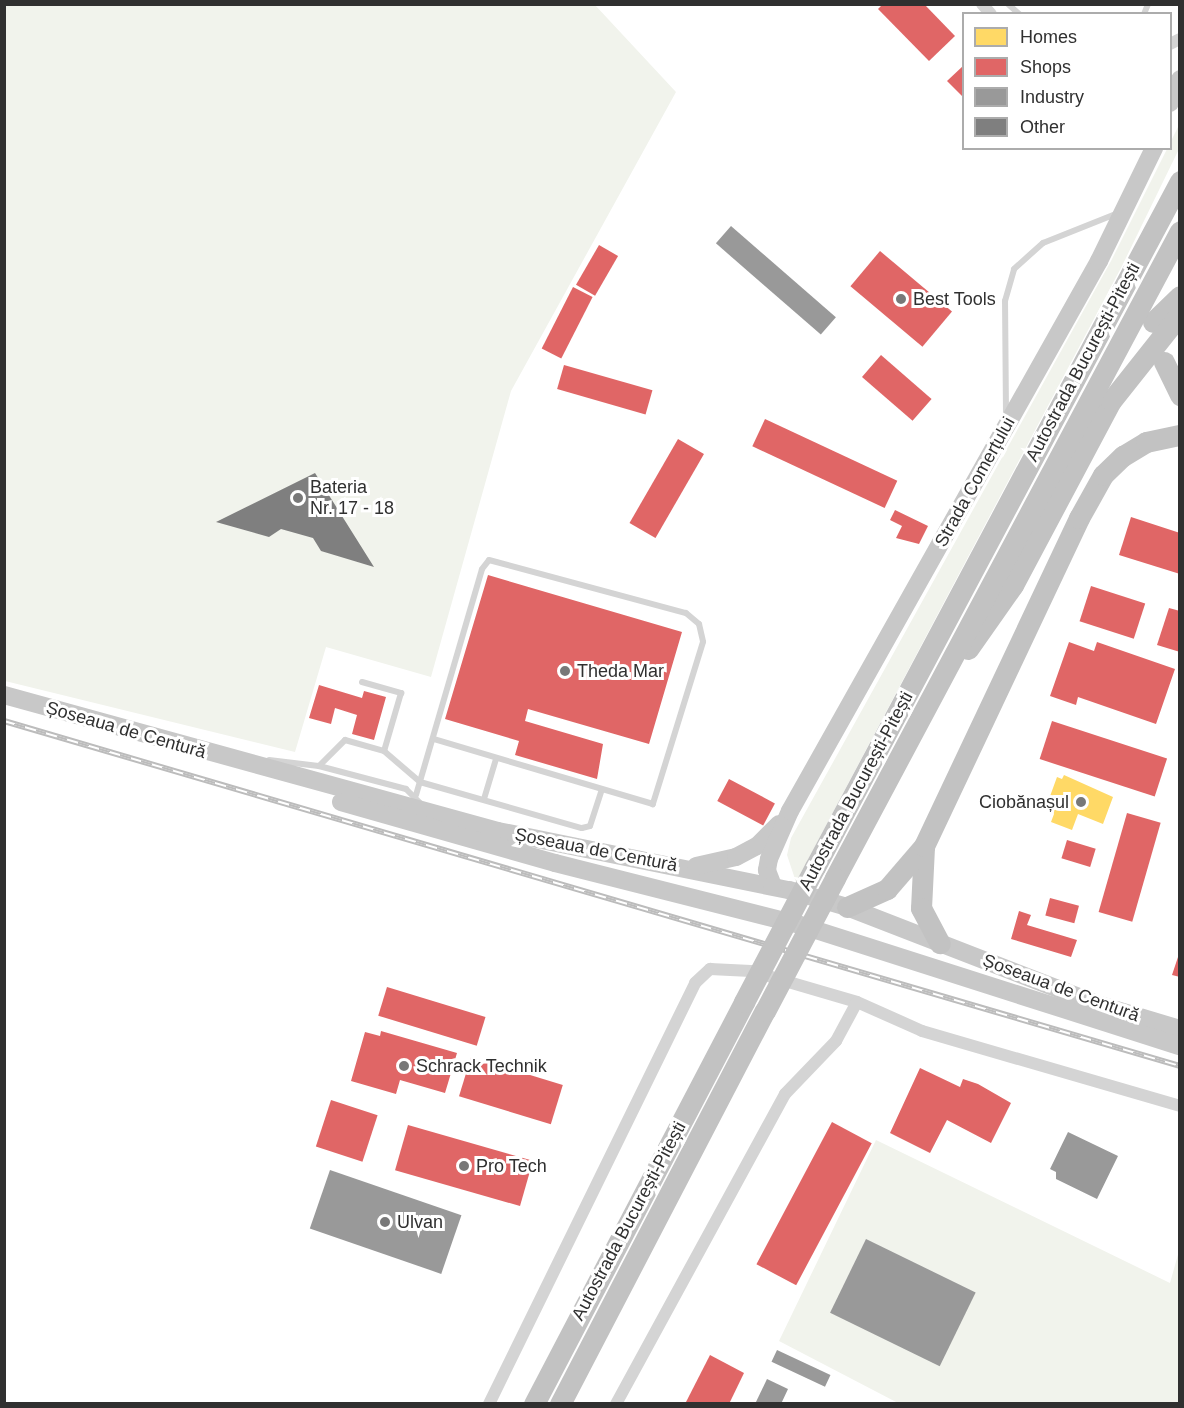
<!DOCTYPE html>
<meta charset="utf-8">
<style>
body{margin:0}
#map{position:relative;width:1184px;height:1408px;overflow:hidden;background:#fff;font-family:Helvetica,sans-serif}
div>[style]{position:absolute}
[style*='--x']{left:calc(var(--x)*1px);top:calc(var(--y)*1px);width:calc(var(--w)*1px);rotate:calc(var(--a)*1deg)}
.green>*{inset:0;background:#f1f3ec}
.homes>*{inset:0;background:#ffd966}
.shops>*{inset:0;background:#e06666;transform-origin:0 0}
.industry>*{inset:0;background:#999;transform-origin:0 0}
.building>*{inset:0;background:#7f7f7f}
.service>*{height:6px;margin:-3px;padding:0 3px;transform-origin:3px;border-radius:3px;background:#d4d4d4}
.minor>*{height:12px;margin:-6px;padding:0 6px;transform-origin:6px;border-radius:6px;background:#d4d4d4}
.primary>*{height:18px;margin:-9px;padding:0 9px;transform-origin:9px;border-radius:9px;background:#c8c8c8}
.motorway>*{height:21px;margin:-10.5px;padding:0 10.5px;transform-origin:10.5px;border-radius:10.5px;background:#c2c2c2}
.rail>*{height:6px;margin-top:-3px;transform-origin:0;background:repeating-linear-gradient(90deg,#fff 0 11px,#bcbcbc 0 22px);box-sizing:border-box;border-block:2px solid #bcbcbc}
.motorway-bridge>*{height:21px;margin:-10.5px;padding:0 10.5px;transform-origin:10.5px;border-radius:10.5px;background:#c2c2c2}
.dots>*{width:16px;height:16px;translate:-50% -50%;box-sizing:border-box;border:3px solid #fff;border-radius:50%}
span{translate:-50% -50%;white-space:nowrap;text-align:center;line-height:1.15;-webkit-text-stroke:6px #fff;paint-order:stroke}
.poi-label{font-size:18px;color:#303030}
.left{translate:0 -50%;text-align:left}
.right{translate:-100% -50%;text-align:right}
.street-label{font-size:18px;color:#303030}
.frame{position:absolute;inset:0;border:6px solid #303030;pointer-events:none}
.legend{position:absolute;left:962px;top:12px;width:210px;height:138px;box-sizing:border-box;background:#fff;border:2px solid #acacac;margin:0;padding:8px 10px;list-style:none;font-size:18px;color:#303030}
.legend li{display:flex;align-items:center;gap:12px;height:30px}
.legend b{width:30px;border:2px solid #acacac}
</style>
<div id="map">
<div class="green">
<i style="clip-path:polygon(5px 5px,595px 5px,676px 92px,511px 391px,431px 677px,326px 647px,295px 752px,5px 681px)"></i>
<i style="clip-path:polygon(1179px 125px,1179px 149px,1122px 266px,796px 882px,787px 855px,791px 838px,1111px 261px)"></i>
<i style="clip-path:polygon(876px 1140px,1170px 1283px,1179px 1251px,1179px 1403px,898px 1403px,779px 1341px)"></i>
</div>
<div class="homes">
<i style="clip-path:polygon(1064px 775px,1113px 797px,1103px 824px,1078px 814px,1072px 830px,1051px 822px,1054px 814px,1049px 799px,1057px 777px,1062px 779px)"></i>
</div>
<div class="shops">
<i style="clip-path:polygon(883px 4px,924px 4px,955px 36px,929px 61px,878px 9px)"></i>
<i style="clip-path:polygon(964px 65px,964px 98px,947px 81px)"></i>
<i style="left:599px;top:245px;width:22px;height:46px;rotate:30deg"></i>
<i style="left:880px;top:251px;width:94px;height:46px;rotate:40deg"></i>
<i style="left:573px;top:287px;width:22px;height:69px;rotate:27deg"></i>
<i style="left:881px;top:355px;width:67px;height:29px;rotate:41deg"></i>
<i style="left:564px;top:365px;width:92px;height:25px;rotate:16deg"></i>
<i style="left:765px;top:419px;width:146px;height:30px;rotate:25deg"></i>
<i style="left:678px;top:439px;width:30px;height:97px;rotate:30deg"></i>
<i style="clip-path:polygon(895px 510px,928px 526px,919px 544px,896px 538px,902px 526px,890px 520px)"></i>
<i style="clip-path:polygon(1131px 517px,1180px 533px,1180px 574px,1119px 555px)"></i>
<i style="clip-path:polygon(488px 575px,682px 632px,649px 744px,528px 709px,525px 721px,603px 744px,597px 779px,515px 755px,519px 741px,445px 719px)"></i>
<i style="left:1091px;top:586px;width:57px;height:37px;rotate:18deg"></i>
<i style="clip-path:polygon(1169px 608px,1180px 611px,1180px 652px,1157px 645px)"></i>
<i style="clip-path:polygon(1069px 642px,1094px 651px,1097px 642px,1175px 669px,1156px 724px,1078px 697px,1076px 705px,1050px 696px)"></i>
<i style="clip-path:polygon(319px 685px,362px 698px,364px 691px,386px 697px,374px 740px,352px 734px,357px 715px,335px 708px,331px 724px,309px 718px)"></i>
<i style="left:1052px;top:721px;width:121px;height:40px;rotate:18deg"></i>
<i style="left:729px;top:779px;width:52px;height:25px;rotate:28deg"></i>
<i style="left:1127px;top:813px;width:35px;height:103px;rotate:16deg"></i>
<i style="left:1067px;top:840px;width:30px;height:19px;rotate:17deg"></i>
<i style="left:1050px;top:898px;width:30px;height:18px;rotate:15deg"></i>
<i style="clip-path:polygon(1019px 911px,1031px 915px,1027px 925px,1077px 940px,1071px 957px,1011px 939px)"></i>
<i style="clip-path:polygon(1179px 954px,1180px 954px,1180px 977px,1172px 975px)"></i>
<i style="left:387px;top:987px;width:103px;height:30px;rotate:17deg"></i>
<i style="clip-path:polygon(381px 1031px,457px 1053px,445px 1093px,400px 1080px,396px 1094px,351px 1081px,365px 1032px,380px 1036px)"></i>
<i style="left:471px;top:1057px;width:96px;height:41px;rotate:17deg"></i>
<i style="clip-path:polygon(920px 1068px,960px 1087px,963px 1079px,978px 1084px,1011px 1103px,991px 1143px,947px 1120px,930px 1153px,890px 1133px)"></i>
<i style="left:331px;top:1100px;width:49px;height:49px;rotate:18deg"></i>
<i style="left:832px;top:1122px;width:45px;height:161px;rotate:28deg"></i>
<i style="left:408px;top:1125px;width:130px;height:47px;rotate:16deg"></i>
<i style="clip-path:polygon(710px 1355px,744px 1373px,729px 1404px,685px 1404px)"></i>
</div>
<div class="industry">
<i style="left:731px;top:226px;width:139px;height:23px;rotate:41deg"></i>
<i style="clip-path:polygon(1068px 1132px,1118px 1156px,1097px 1199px,1056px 1179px,1056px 1172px,1050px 1169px)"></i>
<i style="left:330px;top:1170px;width:139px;height:62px;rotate:19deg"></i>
<i style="left:866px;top:1239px;width:122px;height:82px;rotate:26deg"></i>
<i style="left:777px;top:1350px;width:59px;height:13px;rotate:25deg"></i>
<i style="clip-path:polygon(767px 1379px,788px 1389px,781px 1404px,755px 1404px)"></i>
</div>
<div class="building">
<i style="clip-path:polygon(315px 473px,374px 567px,321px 551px,313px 538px,281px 529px,269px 537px,216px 522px)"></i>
</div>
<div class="service">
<i style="--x:1008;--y:4;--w:15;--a:42"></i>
<i style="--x:1144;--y:14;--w:11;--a:-68"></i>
<i style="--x:1006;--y:413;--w:112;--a:-90.5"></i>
<i style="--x:1005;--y:301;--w:33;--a:-74"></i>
<i style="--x:1014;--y:269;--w:39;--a:-42"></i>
<i style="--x:1043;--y:243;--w:81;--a:-21.8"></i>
<i style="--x:362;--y:682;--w:41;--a:15.8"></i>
<i style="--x:401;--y:693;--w:60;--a:106.3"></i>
<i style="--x:269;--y:760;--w:50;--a:6.8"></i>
<i style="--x:319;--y:766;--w:90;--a:14.8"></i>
<i style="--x:406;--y:789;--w:25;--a:45"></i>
<i style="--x:319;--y:766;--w:37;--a:-45"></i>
<i style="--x:345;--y:740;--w:41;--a:15.8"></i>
<i style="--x:384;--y:751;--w:48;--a:40.7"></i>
<i style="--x:420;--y:782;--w:168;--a:15.9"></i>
<i style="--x:582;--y:828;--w:8;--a:-14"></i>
<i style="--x:590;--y:826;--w:38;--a:-72"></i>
<i style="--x:416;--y:795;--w:235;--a:-73.7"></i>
<i style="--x:482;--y:569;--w:11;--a:-52"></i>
<i style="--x:489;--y:560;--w:204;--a:15.1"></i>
<i style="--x:686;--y:613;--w:17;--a:40"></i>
<i style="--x:699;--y:624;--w:18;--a:77"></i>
<i style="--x:703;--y:642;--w:170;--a:107.2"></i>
<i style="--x:653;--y:804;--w:229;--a:-163.5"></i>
<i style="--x:484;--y:799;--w:42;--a:-73.3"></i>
</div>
<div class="minor">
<i style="--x:982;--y:4;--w:13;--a:48"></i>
<i style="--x:1170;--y:44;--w:11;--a:-27"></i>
<i style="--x:489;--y:1404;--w:469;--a:-63.9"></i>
<i style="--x:695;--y:983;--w:21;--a:-43"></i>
<i style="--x:710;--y:969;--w:41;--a:2.8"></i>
<i style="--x:751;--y:971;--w:110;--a:16.3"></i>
<i style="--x:857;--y:1002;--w:71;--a:24"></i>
<i style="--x:922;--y:1031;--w:269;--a:16.2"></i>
<i style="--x:616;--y:1404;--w:353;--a:-61.4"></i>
<i style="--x:785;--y:1094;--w:74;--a:-46.1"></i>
<i style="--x:836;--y:1041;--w:44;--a:-61.7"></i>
</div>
<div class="primary">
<i style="--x:1170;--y:103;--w:26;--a:-67"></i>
<i style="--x:4;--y:695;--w:512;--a:15.39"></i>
<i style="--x:498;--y:831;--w:297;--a:11.5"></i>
<i style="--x:789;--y:890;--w:60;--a:16.3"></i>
<i style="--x:847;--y:907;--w:268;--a:21.2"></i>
<i style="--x:1097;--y:1004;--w:87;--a:16.8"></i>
<i style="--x:341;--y:802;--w:223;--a:15.9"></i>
<i style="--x:555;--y:863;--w:253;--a:14.2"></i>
<i style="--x:800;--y:925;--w:399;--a:17.7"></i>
<i style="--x:696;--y:866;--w:41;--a:-12.7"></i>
<i style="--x:736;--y:857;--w:24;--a:-28"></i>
<i style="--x:757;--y:846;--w:31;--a:-45"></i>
<i style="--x:773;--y:886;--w:17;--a:-111"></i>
<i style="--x:767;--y:870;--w:11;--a:-80"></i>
<i style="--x:769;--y:859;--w:52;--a:-66.4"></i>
<i style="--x:790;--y:811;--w:631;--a:-60.67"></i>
<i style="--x:1099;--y:261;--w:126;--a:-64"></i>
</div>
<div class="motorway">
<i style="--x:1153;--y:322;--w:37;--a:-44"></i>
<i style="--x:1164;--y:362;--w:37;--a:64"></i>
<i style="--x:968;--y:649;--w:78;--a:-54.9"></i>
<i style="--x:1013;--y:585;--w:208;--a:-62"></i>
<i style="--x:1111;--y:401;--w:111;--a:-51.6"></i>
<i style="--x:924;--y:847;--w:61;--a:92.8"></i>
<i style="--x:921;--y:908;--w:40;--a:62"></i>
<i style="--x:815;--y:867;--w:777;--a:-61.98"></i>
<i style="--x:835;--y:878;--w:733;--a:-61.93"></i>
<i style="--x:847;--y:907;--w:44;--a:-24.2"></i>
<i style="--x:887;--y:889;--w:57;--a:-49.3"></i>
<i style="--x:924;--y:846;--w:363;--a:-64.7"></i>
<i style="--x:1079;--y:518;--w:49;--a:-60.8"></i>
<i style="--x:1103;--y:475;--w:28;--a:-44"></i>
<i style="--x:1123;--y:456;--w:27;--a:-31"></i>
<i style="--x:1146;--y:442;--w:35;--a:-12"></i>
<i style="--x:534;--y:1404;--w:454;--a:-62.4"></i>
<i style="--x:560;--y:1404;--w:443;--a:-62.5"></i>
</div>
<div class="rail">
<i style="--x:4;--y:721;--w:1226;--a:16.35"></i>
</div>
<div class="motorway-bridge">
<i style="--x:744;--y:1002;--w:153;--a:-62.3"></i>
<i style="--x:765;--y:1011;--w:150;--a:-62.2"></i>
</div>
<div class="dots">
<i style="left:901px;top:299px;background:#787878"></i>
<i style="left:298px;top:498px;background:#787878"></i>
<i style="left:565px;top:671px;background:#787878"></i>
<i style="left:1081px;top:802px;background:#787878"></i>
<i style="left:404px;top:1066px;background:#787878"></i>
<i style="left:464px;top:1166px;background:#787878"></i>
<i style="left:385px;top:1222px;background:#787878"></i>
</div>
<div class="poi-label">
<span class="left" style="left:913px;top:299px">Best Tools</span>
<span class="left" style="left:310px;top:498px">Bateria<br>Nr. 17 - 18</span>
<span class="left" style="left:577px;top:671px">Theda Mar</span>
<span class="right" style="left:1069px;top:802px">Ciobănașul</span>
<span class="left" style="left:416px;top:1066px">Schrack Technik</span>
<span class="left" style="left:476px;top:1166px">Pro Tech</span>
<span class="left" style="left:397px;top:1222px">Ulvan</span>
</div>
<div class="street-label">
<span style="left:1083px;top:362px;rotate:-62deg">Autostrada București-Pitești</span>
<span style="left:975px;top:482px;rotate:-61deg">Strada Comerțului</span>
<span style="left:126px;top:730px;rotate:16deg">Șoseaua de Centură</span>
<span style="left:856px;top:791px;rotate:-62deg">Autostrada București-Pitești</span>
<span style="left:596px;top:850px;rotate:11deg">Șoseaua de Centură</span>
<span style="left:1061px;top:988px;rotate:20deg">Șoseaua de Centură</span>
<span style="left:629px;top:1221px;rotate:-62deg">Autostrada București-Pitești</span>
</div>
<div class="frame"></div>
<ul class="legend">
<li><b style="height:16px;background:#ffd966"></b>Homes</li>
<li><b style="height:16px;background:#e06666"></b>Shops</li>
<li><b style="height:16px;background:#999"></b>Industry</li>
<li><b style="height:16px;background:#7f7f7f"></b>Other</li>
</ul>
</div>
